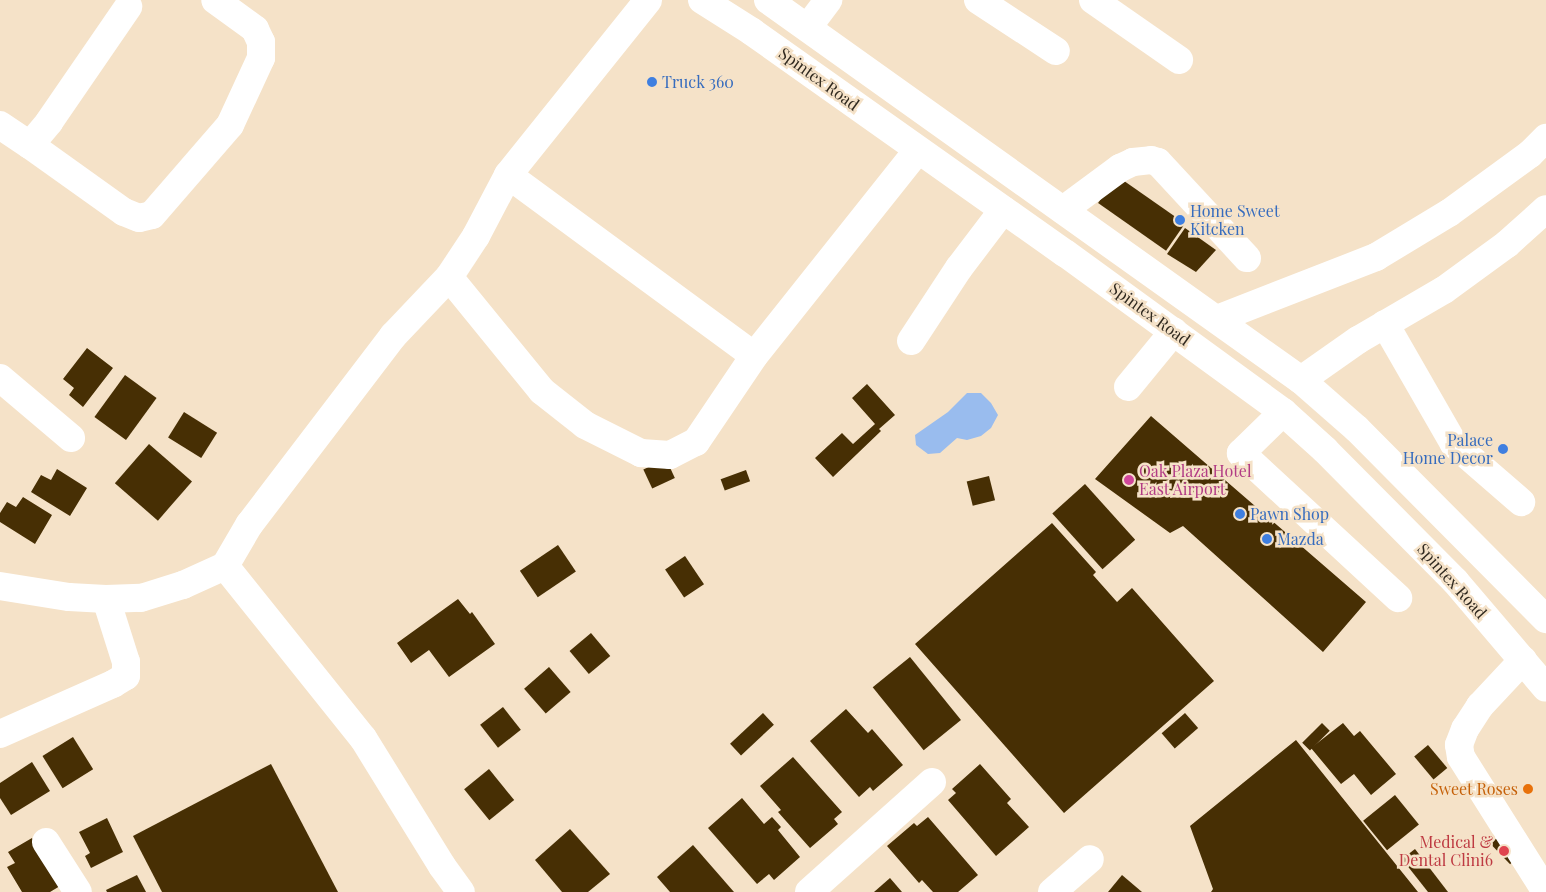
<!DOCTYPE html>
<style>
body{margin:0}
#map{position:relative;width:1546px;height:892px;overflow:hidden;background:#f5e2c8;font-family:"Playfair Display",serif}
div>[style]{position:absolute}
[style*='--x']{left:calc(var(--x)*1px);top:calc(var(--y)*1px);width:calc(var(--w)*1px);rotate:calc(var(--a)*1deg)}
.water>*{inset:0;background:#99bcee}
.building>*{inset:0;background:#472f04;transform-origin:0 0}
.minor>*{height:28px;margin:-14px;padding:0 14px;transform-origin:14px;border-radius:14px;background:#fff}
.major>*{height:28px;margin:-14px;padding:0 14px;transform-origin:14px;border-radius:14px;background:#fff}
.dots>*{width:14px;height:14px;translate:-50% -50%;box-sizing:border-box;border:2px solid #f5e2c8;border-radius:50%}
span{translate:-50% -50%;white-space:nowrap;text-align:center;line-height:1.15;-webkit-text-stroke:5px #f5e2c8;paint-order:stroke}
.street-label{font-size:16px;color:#30291f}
.shop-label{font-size:16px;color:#366cbe}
.left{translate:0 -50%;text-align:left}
.right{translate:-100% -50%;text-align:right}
.hotel-label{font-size:16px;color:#b23c85}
.food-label{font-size:16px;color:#c56008}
.health-label{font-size:16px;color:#be3a42}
</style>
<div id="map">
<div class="water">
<i style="clip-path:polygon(967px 393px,981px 393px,991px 403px,998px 415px,991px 428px,981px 436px,967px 440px,957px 438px,940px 453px,928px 454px,916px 445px,915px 435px,948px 412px)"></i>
</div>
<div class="building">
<i style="left:1117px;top:176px;width:83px;height:33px;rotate:35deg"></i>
<i style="clip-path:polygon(1185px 228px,1216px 250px,1196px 272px,1167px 254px)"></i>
<i style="clip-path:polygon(87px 348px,113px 368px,83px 407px,69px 395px,74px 388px,63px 379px)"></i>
<i style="left:125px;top:375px;width:39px;height:52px;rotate:36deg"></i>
<i style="clip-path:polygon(867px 384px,895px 415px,879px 429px,881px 431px,833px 477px,815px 458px,842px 433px,853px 444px,875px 424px,852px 398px)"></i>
<i style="left:184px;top:412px;width:39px;height:30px;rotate:32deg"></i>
<i style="clip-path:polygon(1151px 416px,1366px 602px,1323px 652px,1183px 526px,1170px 533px,1095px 479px)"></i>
<i style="left:149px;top:444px;width:57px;height:52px;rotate:41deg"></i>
<i style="left:666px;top:459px;width:21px;height:25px;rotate:65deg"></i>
<i style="clip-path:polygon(57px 469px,87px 488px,70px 516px,31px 492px,41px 475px,51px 480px)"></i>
<i style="left:746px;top:470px;width:12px;height:27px;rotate:70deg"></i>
<i style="left:989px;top:476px;width:25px;height:23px;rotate:76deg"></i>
<i style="left:1085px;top:484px;width:75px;height:44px;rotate:48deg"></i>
<i style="clip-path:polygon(23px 497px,52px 515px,35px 544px,0 522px,0 513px,7px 502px,16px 507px)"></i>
<i style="clip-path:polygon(1052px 523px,1096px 572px,1093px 575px,1117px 602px,1132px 588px,1214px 681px,1064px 813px,915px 644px)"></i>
<i style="left:558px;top:545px;width:32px;height:46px;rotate:56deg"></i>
<i style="left:685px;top:556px;width:34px;height:24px;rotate:56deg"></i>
<i style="clip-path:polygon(458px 599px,470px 614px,472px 612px,495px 644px,449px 677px,429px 650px,411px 663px,397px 643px)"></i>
<i style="left:591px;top:633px;width:30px;height:28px;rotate:50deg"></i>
<i style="left:910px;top:657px;width:81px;height:48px;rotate:51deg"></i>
<i style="left:549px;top:667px;width:33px;height:33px;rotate:49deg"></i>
<i style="left:503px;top:707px;width:29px;height:29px;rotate:52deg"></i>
<i style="clip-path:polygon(846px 709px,868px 733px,872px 729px,903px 765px,873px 791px,870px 787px,859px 797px,810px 741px)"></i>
<i style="left:763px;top:713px;width:16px;height:45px;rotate:47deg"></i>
<i style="left:1185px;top:713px;width:20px;height:31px;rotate:49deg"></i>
<i style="left:1322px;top:723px;width:11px;height:28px;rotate:45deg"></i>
<i style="clip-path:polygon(1343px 723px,1354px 736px,1360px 731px,1396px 774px,1371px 795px,1354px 774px,1341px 784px,1311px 748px)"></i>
<i style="left:73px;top:737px;width:38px;height:36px;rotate:58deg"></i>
<i style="clip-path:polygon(1296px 740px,1418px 892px,1211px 892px,1213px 889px,1190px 826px)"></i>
<i style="left:1428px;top:745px;width:30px;height:18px;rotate:50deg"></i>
<i style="clip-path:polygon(793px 757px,842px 812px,834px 819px,838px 824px,810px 848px,778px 812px,781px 810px,760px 786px)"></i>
<i style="clip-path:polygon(32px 762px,50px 791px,11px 815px,0 798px,0 783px)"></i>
<i style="clip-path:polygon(271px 764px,338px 892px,162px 892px,133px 836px)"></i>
<i style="clip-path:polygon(980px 764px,1011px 799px,1007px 803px,1029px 827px,996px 856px,948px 800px,956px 793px,952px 789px)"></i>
<i style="left:489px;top:769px;width:40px;height:32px;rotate:51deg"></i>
<i style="left:1395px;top:795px;width:38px;height:41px;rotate:51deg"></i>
<i style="clip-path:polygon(742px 798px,764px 824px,772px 817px,781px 827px,778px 830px,800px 857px,774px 880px,769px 874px,757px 884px,708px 828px)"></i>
<i style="clip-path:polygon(928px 817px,978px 875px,958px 892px,933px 892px,922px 880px,919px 883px,887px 846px,914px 823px,917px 826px)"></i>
<i style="clip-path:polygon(107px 818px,123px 852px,91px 868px,85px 856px,90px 853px,79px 832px)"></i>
<i style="clip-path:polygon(570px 829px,610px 874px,588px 892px,562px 892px,535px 860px)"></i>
<i style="left:1500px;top:835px;width:28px;height:13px;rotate:46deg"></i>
<i style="clip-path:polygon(32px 838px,60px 886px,50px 892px,22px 892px,7px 867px,15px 863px,8px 852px)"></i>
<i style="clip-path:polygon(693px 845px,734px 892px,670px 892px,657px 877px)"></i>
<i style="clip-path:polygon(1415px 849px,1448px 892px,1428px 892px,1402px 859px)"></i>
<i style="clip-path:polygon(137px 875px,146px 892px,107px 892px,106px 890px)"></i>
<i style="clip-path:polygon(1122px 875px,1142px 892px,1108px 892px)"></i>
<i style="clip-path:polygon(890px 878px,902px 892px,874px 892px)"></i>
</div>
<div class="minor">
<i style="--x:978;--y:0;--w:93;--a:33.2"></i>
<i style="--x:1093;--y:0;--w:105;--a:34.9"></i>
<i style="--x:808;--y:27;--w:34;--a:-53"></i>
<i style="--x:0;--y:125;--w:36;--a:34"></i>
<i style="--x:30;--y:145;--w:30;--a:-50"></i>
<i style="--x:49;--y:122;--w:140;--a:-55.5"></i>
<i style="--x:30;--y:145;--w:115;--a:35.5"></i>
<i style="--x:124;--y:212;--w:16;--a:22"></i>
<i style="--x:139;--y:218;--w:13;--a:-13"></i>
<i style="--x:152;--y:215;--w:119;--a:-49.1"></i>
<i style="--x:230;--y:125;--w:74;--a:-65.2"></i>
<i style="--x:261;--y:58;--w:16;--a:-90"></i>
<i style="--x:261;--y:42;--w:14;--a:-115"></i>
<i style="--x:255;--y:29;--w:49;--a:-144.1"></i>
<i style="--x:508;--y:175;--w:305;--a:36.3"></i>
<i style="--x:1063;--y:210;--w:71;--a:-36.4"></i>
<i style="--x:1120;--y:168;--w:14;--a:-25"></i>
<i style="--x:1133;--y:162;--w:18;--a:-6"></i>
<i style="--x:1151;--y:160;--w:7;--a:16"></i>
<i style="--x:1158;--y:162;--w:131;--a:47.2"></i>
<i style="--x:449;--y:277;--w:147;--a:50.8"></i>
<i style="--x:542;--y:391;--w:55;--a:38.3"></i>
<i style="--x:585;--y:425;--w:63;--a:26.6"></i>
<i style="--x:641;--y:453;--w:29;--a:4"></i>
<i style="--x:670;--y:455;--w:29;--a:-27"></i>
<i style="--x:696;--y:442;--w:104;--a:-56"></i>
<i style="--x:754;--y:356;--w:263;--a:-51.5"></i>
<i style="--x:1217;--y:319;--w:171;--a:-21.3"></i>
<i style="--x:1376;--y:257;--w:85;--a:-31.1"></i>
<i style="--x:1449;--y:213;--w:100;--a:-36.1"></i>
<i style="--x:1530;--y:154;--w:23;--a:-45"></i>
<i style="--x:1385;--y:324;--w:138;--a:60.1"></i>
<i style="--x:1454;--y:444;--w:89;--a:40.9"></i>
<i style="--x:911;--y:341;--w:87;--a:-56.7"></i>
<i style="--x:959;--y:268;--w:73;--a:-52.8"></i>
<i style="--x:0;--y:378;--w:93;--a:40.2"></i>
<i style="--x:1301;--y:380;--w:70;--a:-35.1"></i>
<i style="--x:1358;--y:340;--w:99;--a:-30.2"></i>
<i style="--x:1444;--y:290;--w:78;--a:-36.1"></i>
<i style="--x:1507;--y:244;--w:52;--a:-41.9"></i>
<i style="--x:1128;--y:387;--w:72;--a:-50.6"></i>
<i style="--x:1283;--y:412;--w:59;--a:135.7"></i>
<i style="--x:1241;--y:453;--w:214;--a:42.7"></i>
<i style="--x:225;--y:566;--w:221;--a:51.3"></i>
<i style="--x:363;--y:738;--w:150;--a:58.3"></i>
<i style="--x:442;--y:866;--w:32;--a:54"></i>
<i style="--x:0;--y:586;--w:70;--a:9.1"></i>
<i style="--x:69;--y:597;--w:37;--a:3"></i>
<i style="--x:106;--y:599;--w:35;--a:-2"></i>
<i style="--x:141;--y:598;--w:44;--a:-17.2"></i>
<i style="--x:183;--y:585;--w:46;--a:-24.3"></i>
<i style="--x:225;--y:566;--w:48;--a:-59.7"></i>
<i style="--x:249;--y:525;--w:238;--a:-52.7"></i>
<i style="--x:393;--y:336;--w:81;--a:-46.5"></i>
<i style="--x:449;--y:277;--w:49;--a:-56.6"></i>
<i style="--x:476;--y:236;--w:69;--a:-62.3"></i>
<i style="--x:508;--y:175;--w:224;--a:-51.3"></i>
<i style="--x:1523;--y:660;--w:63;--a:133.1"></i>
<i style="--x:1480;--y:706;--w:27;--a:123"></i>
<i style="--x:1465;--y:729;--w:17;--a:111"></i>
<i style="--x:1459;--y:745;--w:12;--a:81"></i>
<i style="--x:1461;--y:757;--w:160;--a:57.8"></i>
<i style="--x:0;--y:734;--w:124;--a:-23.9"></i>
<i style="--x:113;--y:684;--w:15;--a:-32"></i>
<i style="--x:126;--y:676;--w:14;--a:-90"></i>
<i style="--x:126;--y:662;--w:66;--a:-107.6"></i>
<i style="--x:46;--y:842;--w:59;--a:57.4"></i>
<i style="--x:809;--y:892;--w:165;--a:-41.8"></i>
<i style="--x:1052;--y:892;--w:50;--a:-41"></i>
</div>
<div class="major">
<i style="--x:702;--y:0;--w:58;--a:32.3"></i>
<i style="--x:751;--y:31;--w:385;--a:35.3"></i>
<i style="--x:1065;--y:253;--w:270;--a:36.1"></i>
<i style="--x:1283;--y:412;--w:57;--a:42.1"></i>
<i style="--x:1325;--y:450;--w:185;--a:45.2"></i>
<i style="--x:1455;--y:581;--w:140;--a:49.6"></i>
<i style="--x:768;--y:0;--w:655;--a:35.49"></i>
<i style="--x:1301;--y:380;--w:74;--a:41.2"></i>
<i style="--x:1357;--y:429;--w:268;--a:45.2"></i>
</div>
<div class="dots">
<i style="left:652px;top:82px;background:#3f7fe0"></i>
<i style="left:1180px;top:220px;background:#3f7fe0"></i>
<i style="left:1503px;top:449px;background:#3f7fe0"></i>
<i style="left:1129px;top:480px;background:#d1479c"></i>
<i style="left:1240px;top:514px;background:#3f7fe0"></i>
<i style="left:1267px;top:539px;background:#3f7fe0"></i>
<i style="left:1528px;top:789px;background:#e8710a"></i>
<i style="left:1504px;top:851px;background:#e0444e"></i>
</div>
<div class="street-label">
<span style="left:819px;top:79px;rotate:36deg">Spintex Road</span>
<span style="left:1150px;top:314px;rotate:36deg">Spintex Road</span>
<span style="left:1452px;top:581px;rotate:48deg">Spintex Road</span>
</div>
<div class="shop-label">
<span class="left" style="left:662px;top:82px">Truck 360</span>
<span class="left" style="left:1190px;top:220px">Home Sweet<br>Kitcken</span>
<span class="right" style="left:1493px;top:449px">Palace<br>Home Decor</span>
<span class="left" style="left:1250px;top:514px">Pawn Shop</span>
<span class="left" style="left:1277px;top:539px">Mazda</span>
</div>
<div class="hotel-label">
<span class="left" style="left:1139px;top:480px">Oak Plaza Hotel<br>East Airport</span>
</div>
<div class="food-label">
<span class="right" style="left:1518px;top:789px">Sweet Roses</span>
</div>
<div class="health-label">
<span class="right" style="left:1493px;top:851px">Medical &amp;<br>Dental Clini6</span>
</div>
</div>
